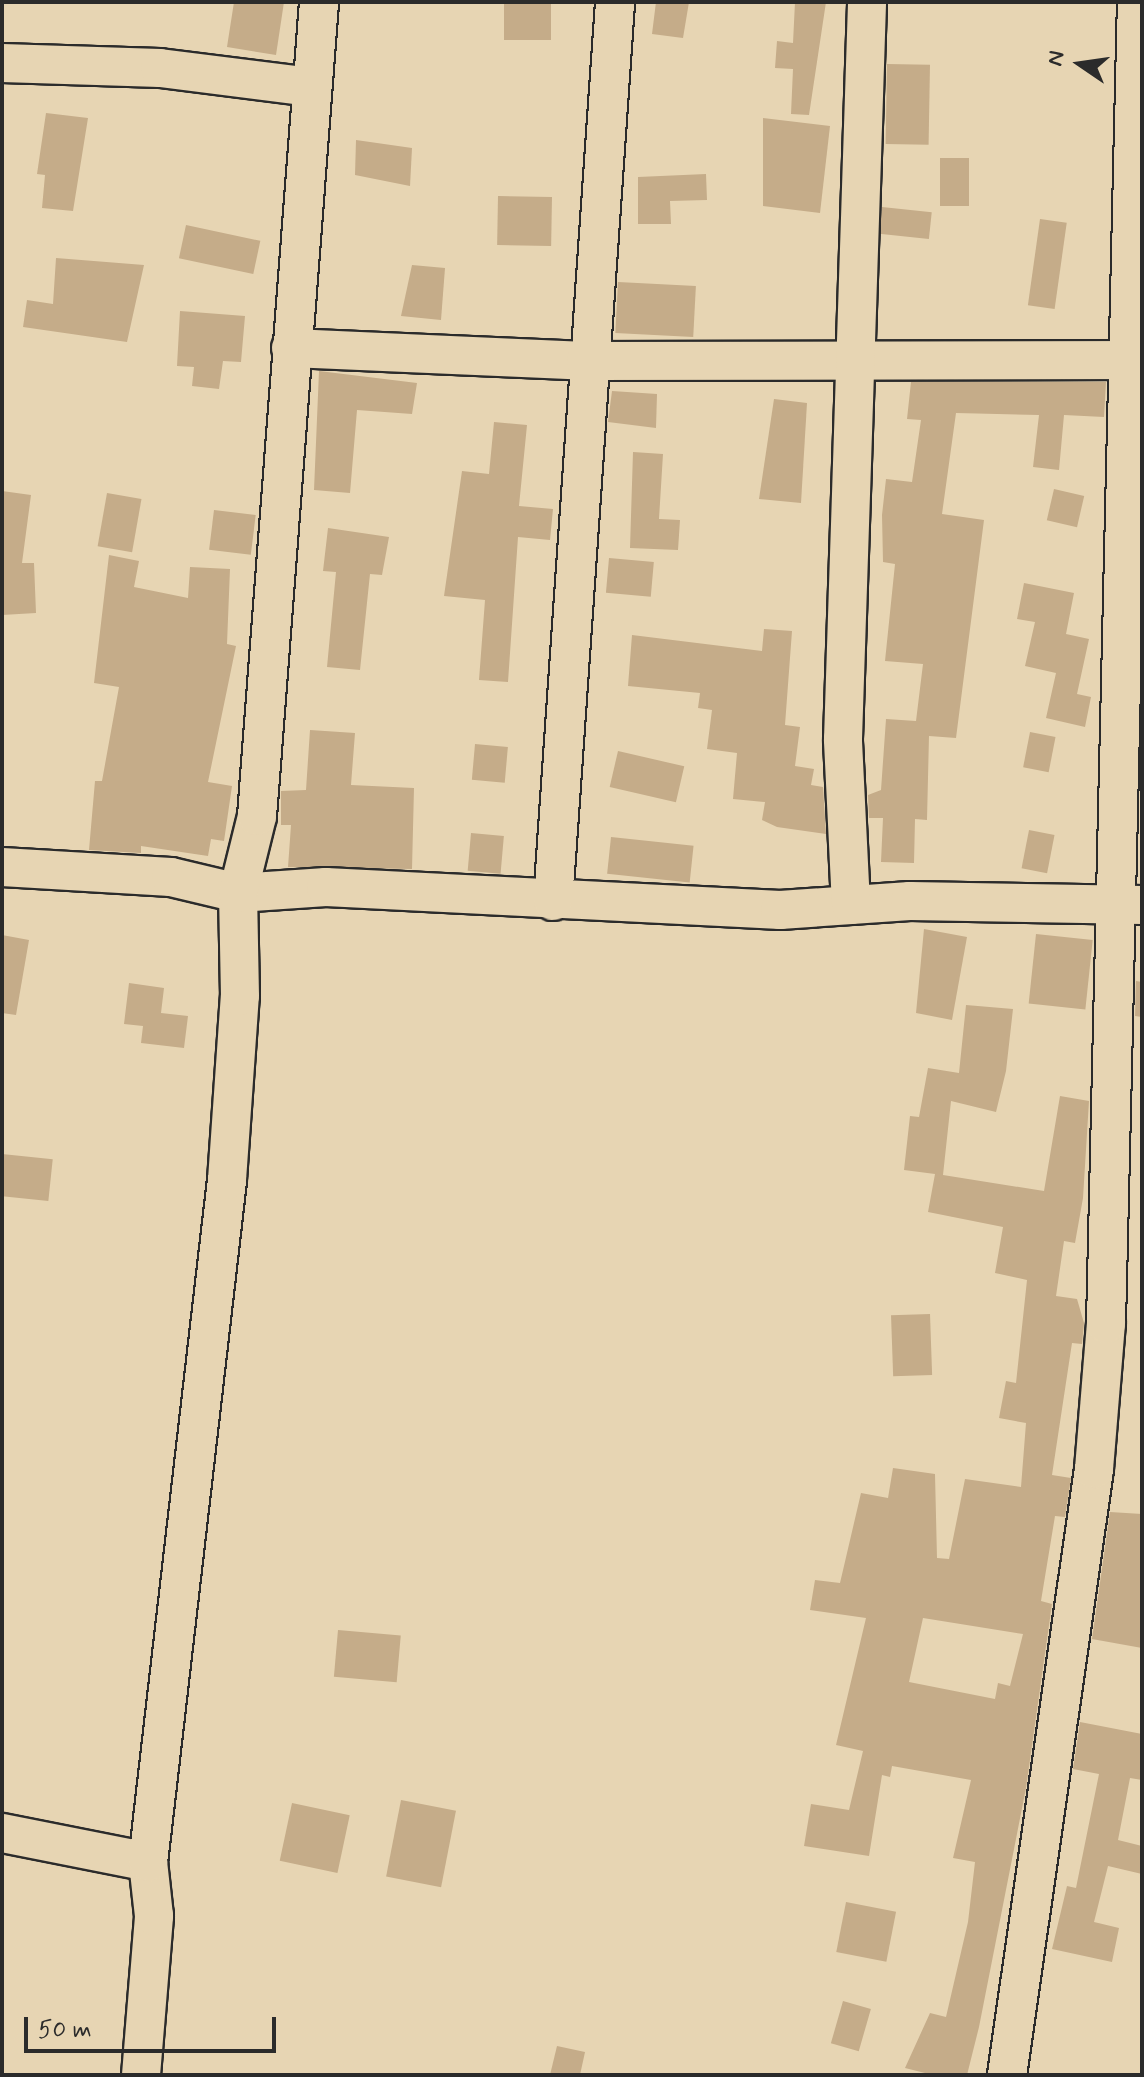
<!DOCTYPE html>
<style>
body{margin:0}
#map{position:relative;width:1144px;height:2077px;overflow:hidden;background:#e7d5b3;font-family:Mynerve,sans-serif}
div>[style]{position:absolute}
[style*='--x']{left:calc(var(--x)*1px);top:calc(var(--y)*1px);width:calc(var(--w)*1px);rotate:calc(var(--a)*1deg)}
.building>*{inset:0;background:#c5ac89;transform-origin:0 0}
.roads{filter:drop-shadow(2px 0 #2b2b2b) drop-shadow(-2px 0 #2b2b2b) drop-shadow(0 2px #2b2b2b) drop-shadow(0 -2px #2b2b2b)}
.minor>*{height:38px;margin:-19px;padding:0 19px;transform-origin:19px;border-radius:19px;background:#e7d5b3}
span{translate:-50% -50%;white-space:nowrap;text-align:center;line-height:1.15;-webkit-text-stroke:7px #e7d5b3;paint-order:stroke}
.frame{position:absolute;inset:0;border:4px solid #2b2b2b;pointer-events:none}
.north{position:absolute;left:1040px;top:24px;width:80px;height:80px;-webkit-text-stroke:6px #e7d5b3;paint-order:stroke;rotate:283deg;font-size:22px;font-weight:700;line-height:32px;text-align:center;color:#2b2b2b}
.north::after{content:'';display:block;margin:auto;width:28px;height:36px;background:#2b2b2b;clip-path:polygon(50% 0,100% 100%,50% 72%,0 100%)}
.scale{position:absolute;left:24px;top:2017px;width:252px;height:36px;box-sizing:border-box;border:4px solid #2b2b2b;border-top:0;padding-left:10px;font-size:24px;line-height:28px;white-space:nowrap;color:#2b2b2b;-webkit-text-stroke:6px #e7d5b3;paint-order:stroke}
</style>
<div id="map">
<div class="building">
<i style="clip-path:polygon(234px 2px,284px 2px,276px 55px,227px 47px)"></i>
<i style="left:504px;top:2px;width:47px;height:38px"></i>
<i style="clip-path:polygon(656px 2px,689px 2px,683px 38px,652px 34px)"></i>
<i style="clip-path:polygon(795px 2px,826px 2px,809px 115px,791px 114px,793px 69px,775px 68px,777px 41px,793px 43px)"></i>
<i style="left:887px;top:64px;width:43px;height:80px;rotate:1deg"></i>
<i style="clip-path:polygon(46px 113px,88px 118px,73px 211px,42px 208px,45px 175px,37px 174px)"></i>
<i style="clip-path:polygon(763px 118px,830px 126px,820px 213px,763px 206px)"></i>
<i style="clip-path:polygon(356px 140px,412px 148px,410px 186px,355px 175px)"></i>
<i style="left:940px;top:158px;width:29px;height:48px"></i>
<i style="clip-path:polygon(706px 174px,707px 200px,670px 201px,671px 224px,638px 224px,638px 177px)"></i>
<i style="left:498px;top:196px;width:54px;height:49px;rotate:1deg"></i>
<i style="left:882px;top:207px;width:50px;height:27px;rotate:6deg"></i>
<i style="left:1040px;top:219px;width:27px;height:87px;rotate:8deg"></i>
<i style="left:186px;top:225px;width:76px;height:34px;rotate:12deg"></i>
<i style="clip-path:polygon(56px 258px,144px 265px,127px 342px,23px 327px,27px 300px,53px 304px)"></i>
<i style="clip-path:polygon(412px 265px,445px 268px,441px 320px,401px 316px)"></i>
<i style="left:618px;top:282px;width:78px;height:51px;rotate:3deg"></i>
<i style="clip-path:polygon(180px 311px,245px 316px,241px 362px,223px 361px,219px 389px,192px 386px,194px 367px,177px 366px)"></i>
<i style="clip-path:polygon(319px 371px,417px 383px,412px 414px,357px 410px,350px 493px,314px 490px)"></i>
<i style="clip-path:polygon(911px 382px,1106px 382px,1104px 417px,1064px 415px,1059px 470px,1033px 467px,1039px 415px,956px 413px,942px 514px,984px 520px,956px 738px,929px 736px,927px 820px,915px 819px,914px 863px,881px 862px,883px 818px,869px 818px,868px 795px,881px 790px,886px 719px,916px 721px,923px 664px,885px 661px,895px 564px,883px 562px,882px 515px,886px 479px,912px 482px,921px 420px,907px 419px)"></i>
<i style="clip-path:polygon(612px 391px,657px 394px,656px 428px,608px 422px)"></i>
<i style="clip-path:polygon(774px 399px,807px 403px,801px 503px,759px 499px)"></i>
<i style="clip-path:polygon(494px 422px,527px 425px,519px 506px,553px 509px,550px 540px,518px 537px,508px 682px,479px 680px,485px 600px,444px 596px,462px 471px,489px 474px)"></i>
<i style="clip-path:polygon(633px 452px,663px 454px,659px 519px,680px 520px,678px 550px,630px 548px)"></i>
<i style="left:1054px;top:489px;width:31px;height:32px;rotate:13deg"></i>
<i style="clip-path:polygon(2px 491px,31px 495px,22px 563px,34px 563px,36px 613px,2px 615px)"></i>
<i style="left:107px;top:493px;width:35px;height:54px;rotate:10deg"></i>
<i style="left:214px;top:510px;width:42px;height:40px;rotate:7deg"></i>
<i style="clip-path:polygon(328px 528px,389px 537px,382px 575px,370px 574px,360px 670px,327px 667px,336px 572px,323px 571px)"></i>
<i style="clip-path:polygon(109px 555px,139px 561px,134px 587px,188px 598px,190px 567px,230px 569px,227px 644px,236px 646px,208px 782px,232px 786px,224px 841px,211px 839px,208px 856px,141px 846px,141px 853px,89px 850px,95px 781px,102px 781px,119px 687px,94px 683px)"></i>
<i style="left:609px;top:558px;width:45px;height:35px;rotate:5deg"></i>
<i style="clip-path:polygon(1024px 583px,1074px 593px,1066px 634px,1089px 639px,1077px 694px,1091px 697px,1085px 727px,1046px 718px,1056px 673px,1025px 666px,1035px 622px,1017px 619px)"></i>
<i style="clip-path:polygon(764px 629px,792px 631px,785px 725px,800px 727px,795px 766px,814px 769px,811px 785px,823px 787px,826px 834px,777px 827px,762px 820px,765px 802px,733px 799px,737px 753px,707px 749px,712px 710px,698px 708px,700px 693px,628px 686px,632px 635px,762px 651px)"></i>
<i style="clip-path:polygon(310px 730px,355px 733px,351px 785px,414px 788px,412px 869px,288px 867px,291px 825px,281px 825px,281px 791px,306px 790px)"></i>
<i style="left:1030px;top:732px;width:26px;height:36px;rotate:11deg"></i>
<i style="left:475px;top:744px;width:33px;height:36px;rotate:5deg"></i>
<i style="left:618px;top:751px;width:68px;height:37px;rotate:13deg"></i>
<i style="left:1029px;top:830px;width:26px;height:39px;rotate:11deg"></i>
<i style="left:471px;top:833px;width:33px;height:38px;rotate:5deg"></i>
<i style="left:611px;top:837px;width:83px;height:37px;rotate:6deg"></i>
<i style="clip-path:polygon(924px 929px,967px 937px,952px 1020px,916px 1013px)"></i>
<i style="left:1036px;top:934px;width:57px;height:70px;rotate:6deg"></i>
<i style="clip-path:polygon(2px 935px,29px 940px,16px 1015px,2px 1013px)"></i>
<i style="clip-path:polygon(1136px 981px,1142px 982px,1142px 1017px,1135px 1016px)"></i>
<i style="clip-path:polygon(129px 983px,164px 988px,161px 1013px,188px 1016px,184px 1048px,141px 1043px,143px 1026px,124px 1024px)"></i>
<i style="clip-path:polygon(evenodd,966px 1005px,1013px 1009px,1006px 1071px,996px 1112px,951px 1101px,943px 1175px,1044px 1191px,1060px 1096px,1089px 1101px,1083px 1198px,1075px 1243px,1064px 1241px,1056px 1296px,1077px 1299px,1084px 1323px,1082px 1344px,1072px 1343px,1052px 1475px,1071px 1478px,1065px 1517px,1055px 1516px,1041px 1601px,1052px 1604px,1026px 1788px,979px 2027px,967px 2075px,933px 2075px,905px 2068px,930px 2013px,946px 2017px,968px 1922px,975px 1862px,953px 1858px,971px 1780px,892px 1766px,890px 1777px,882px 1775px,869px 1856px,804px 1846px,811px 1804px,849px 1810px,863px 1751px,836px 1745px,866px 1618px,810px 1610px,815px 1580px,840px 1583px,861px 1493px,888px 1498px,893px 1468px,935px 1474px,937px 1558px,949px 1559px,965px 1479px,1021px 1487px,1026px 1423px,999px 1418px,1006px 1381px,1016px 1383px,1027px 1280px,995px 1273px,1003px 1227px,928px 1212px,935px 1174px,904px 1170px,910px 1116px,919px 1117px,928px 1068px,959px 1073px,966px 1005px,923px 1618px,1023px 1634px,1010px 1686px,998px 1683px,995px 1699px,909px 1682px,923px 1618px)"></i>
<i style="left:2px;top:1154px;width:51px;height:42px;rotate:6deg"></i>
<i style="left:930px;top:1314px;width:61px;height:39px;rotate:88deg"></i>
<i style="clip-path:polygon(1110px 1512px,1142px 1514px,1142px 1648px,1092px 1639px)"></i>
<i style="left:338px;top:1630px;width:63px;height:47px;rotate:5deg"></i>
<i style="clip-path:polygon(1080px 1722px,1142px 1734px,1142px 1780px,1130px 1778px,1118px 1840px,1142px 1846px,1142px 1874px,1108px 1866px,1094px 1922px,1119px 1928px,1112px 1962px,1052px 1949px,1067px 1886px,1076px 1888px,1099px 1774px,1073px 1769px)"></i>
<i style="left:401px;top:1800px;width:56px;height:78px;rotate:11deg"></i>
<i style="left:292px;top:1803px;width:59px;height:59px;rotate:12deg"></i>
<i style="left:846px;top:1902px;width:51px;height:51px;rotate:11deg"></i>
<i style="left:843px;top:2001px;width:29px;height:44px;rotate:16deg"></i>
<i style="clip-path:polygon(557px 2046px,585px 2052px,580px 2075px,550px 2075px)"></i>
</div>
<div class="roads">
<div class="minor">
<i style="--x:2;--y:63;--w:158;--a:1.8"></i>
<i style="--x:160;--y:68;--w:151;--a:7.2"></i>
<i style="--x:291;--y:348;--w:295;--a:2.5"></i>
<i style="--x:586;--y:361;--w:556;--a:-0.1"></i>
<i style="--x:2;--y:867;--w:169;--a:3.4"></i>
<i style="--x:171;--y:877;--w:69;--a:13.4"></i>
<i style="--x:238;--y:893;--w:88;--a:-3.9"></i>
<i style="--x:326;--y:887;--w:455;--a:2.9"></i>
<i style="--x:780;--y:910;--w:130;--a:-4"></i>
<i style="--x:910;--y:901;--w:232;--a:1"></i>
<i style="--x:553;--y:901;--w:901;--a:-86.05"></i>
<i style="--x:851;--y:905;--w:166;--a:-92.8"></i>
<i style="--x:843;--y:739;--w:737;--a:-88.13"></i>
<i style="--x:2;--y:1833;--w:149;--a:11.2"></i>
<i style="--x:141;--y:2075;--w:160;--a:-85.3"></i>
<i style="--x:154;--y:1916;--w:54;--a:-96.3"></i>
<i style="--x:148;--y:1862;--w:687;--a:-83.39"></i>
<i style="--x:227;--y:1180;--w:184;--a:-86"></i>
<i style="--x:240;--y:996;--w:103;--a:-91.1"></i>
<i style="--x:238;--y:893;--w:79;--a:-76.1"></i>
<i style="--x:257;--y:816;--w:816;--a:-85.64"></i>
<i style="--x:1007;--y:2075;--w:612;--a:-81.83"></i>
<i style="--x:1094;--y:1469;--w:145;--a:-85.3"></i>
<i style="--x:1106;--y:1324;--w:1322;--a:-88.66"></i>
</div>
</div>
<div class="frame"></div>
<div class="north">N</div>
<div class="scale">50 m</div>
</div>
